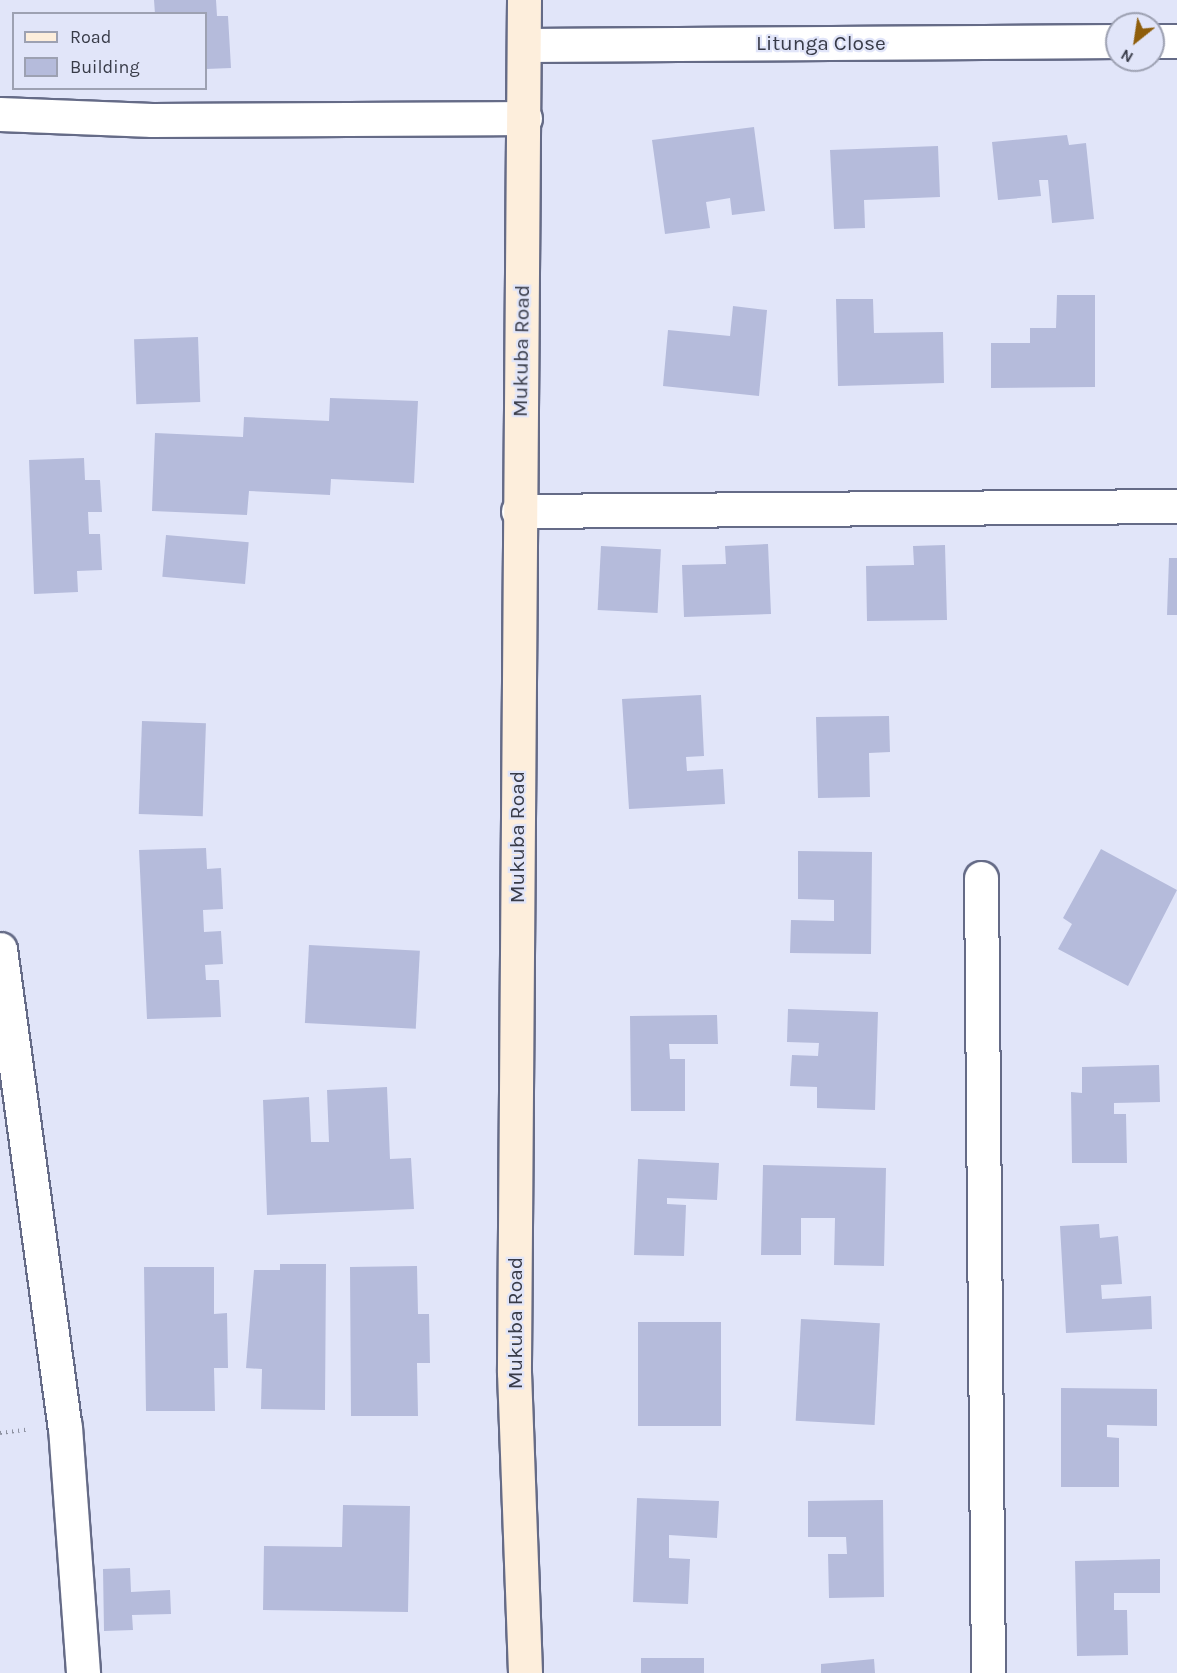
<!DOCTYPE html>
<style>
body{margin:0}
#map{position:relative;width:1177px;height:1673px;overflow:hidden;background:#e1e5f9;font-family:Karla,sans-serif}
div>[style]{position:absolute}
[style*='--x']{left:calc(var(--x)*1px);top:calc(var(--y)*1px);width:calc(var(--w)*1px);rotate:calc(var(--a)*1deg)}
.building>*{inset:0;background:#b5bbdb;transform-origin:0 0}
.path>*{height:4px;margin-top:-2px;transform-origin:0;background:repeating-linear-gradient(90deg,#8d91a1 0 1.5px,transparent 0 6px)}
.roads{filter:drop-shadow(2px 0 #656b87) drop-shadow(-2px 0 #656b87) drop-shadow(0 2px #656b87) drop-shadow(0 -2px #656b87)}
.street>*{height:33px;margin:-16.5px;padding:0 16.5px;transform-origin:16.5px;border-radius:16.5px;background:#fff}
.secondary>*{height:33px;margin:-16.5px;padding:0 16.5px;transform-origin:16.5px;border-radius:16.5px;background:#fdeedc}
span{translate:-50% -50%;white-space:nowrap;text-align:center;line-height:1.15;-webkit-text-stroke:4.5px #e1e5f9;paint-order:stroke}
.street-label{font-size:21px;color:#383b48}
.legend{position:absolute;left:12px;top:12px;width:195px;height:78px;box-sizing:border-box;background:#e1e5f9;border:2px solid #9da1b2;margin:0;padding:8px 10px;list-style:none;font-size:18px;color:#383b48}
.legend li{display:flex;align-items:center;gap:12px;height:30px}
.legend b{width:30px;border:2px solid #9da1b2}
.north{position:absolute;left:1105px;top:12px;width:60px;height:60px;box-sizing:border-box;background:#e1e5f9;border:2px solid #9da1b2;border-radius:50%;rotate:210deg;font-size:16px;font-weight:700;line-height:24px;text-align:center;color:#383b48}
.north::after{content:'';display:block;margin:auto;width:21px;height:27px;background:#8f5e0b;clip-path:polygon(50% 0,100% 100%,50% 72%,0 100%)}
</style>
<div id="map">
<div class="building">
<i style="clip-path:polygon(154px 0,216px 0,217px 16px,228px 16px,231px 68px,206px 69px,206px 14px,155px 14px)"></i>
<i style="clip-path:polygon(754px 127px,765px 211px,732px 215px,730px 198px,706px 202px,710px 228px,665px 234px,652px 140px)"></i>
<i style="clip-path:polygon(1067px 135px,1069px 145px,1086px 143px,1094px 219px,1052px 223px,1048px 180px,1039px 180px,1041px 196px,998px 200px,992px 142px)"></i>
<i style="clip-path:polygon(938px 146px,940px 197px,864px 200px,865px 228px,834px 229px,830px 150px)"></i>
<i style="clip-path:polygon(1057px 295px,1095px 295px,1095px 387px,991px 388px,991px 343px,1030px 343px,1030px 328px,1056px 328px)"></i>
<i style="clip-path:polygon(836px 299px,873px 299px,874px 333px,943px 332px,944px 383px,838px 386px)"></i>
<i style="clip-path:polygon(733px 306px,767px 310px,759px 396px,663px 386px,668px 330px,730px 336px)"></i>
<i style="left:198px;top:337px;width:65px;height:64px;rotate:88deg"></i>
<i style="clip-path:polygon(330px 398px,418px 401px,414px 483px,331px 479px,330px 495px,249px 491px,247px 515px,152px 511px,155px 433px,243px 437px,244px 417px,329px 421px)"></i>
<i style="clip-path:polygon(84px 458px,85px 480px,100px 480px,102px 512px,88px 512px,89px 534px,100px 534px,102px 570px,77px 571px,78px 592px,34px 594px,29px 460px)"></i>
<i style="left:166px;top:535px;width:83px;height:42px;rotate:5deg"></i>
<i style="clip-path:polygon(768px 544px,771px 614px,684px 617px,682px 565px,726px 564px,725px 546px)"></i>
<i style="clip-path:polygon(945px 545px,947px 620px,867px 621px,866px 566px,914px 565px,913px 546px)"></i>
<i style="left:601px;top:546px;width:60px;height:64px;rotate:3deg"></i>
<i style="clip-path:polygon(1169px 558px,1177px 558px,1177px 615px,1167px 615px)"></i>
<i style="clip-path:polygon(701px 695px,704px 756px,686px 757px,687px 771px,723px 769px,725px 804px,629px 809px,622px 699px)"></i>
<i style="clip-path:polygon(889px 716px,890px 752px,869px 753px,870px 797px,818px 798px,816px 717px)"></i>
<i style="left:142px;top:721px;width:64px;height:93px;rotate:2deg"></i>
<i style="clip-path:polygon(206px 848px,207px 869px,221px 868px,223px 909px,203px 910px,204px 932px,221px 931px,223px 964px,205px 965px,206px 980px,219px 980px,221px 1017px,147px 1019px,139px 850px)"></i>
<i style="clip-path:polygon(1101px 849px,1177px 890px,1128px 986px,1058px 949px,1072px 924px,1063px 918px)"></i>
<i style="clip-path:polygon(798px 851px,872px 852px,871px 954px,790px 953px,791px 920px,834px 921px,834px 900px,798px 899px)"></i>
<i style="left:309px;top:945px;width:111px;height:78px;rotate:3deg"></i>
<i style="clip-path:polygon(788px 1009px,878px 1012px,875px 1110px,817px 1108px,817px 1087px,790px 1086px,792px 1055px,818px 1056px,819px 1043px,787px 1042px)"></i>
<i style="clip-path:polygon(717px 1015px,718px 1044px,669px 1044px,670px 1059px,685px 1059px,685px 1111px,631px 1111px,630px 1016px)"></i>
<i style="clip-path:polygon(1159px 1065px,1160px 1102px,1114px 1103px,1114px 1114px,1126px 1114px,1127px 1163px,1072px 1163px,1071px 1092px,1082px 1093px,1082px 1067px)"></i>
<i style="clip-path:polygon(387px 1087px,390px 1159px,411px 1158px,414px 1209px,267px 1215px,263px 1100px,309px 1097px,311px 1142px,329px 1142px,327px 1090px)"></i>
<i style="clip-path:polygon(638px 1159px,719px 1163px,717px 1200px,667px 1198px,667px 1204px,686px 1205px,684px 1256px,634px 1255px)"></i>
<i style="clip-path:polygon(763px 1165px,886px 1168px,884px 1266px,834px 1265px,835px 1218px,801px 1218px,801px 1255px,761px 1255px)"></i>
<i style="clip-path:polygon(1099px 1224px,1100px 1238px,1118px 1236px,1122px 1284px,1101px 1285px,1102px 1299px,1151px 1296px,1152px 1329px,1066px 1333px,1060px 1226px)"></i>
<i style="clip-path:polygon(280px 1264px,326px 1264px,325px 1410px,261px 1409px,262px 1369px,246px 1368px,254px 1270px,280px 1270px)"></i>
<i style="clip-path:polygon(417px 1266px,418px 1314px,429px 1314px,430px 1363px,417px 1363px,418px 1416px,351px 1416px,350px 1267px)"></i>
<i style="clip-path:polygon(144px 1267px,214px 1267px,214px 1314px,227px 1313px,228px 1368px,214px 1368px,215px 1411px,146px 1411px)"></i>
<i style="left:801px;top:1319px;width:79px;height:102px;rotate:3deg"></i>
<i style="left:638px;top:1322px;width:83px;height:104px"></i>
<i style="clip-path:polygon(1061px 1388px,1157px 1389px,1157px 1426px,1107px 1425px,1107px 1437px,1119px 1438px,1119px 1487px,1061px 1487px)"></i>
<i style="clip-path:polygon(637px 1498px,719px 1501px,717px 1538px,669px 1535px,669px 1558px,690px 1559px,688px 1604px,633px 1602px)"></i>
<i style="clip-path:polygon(883px 1500px,884px 1597px,829px 1598px,828px 1554px,847px 1554px,846px 1537px,808px 1537px,808px 1501px)"></i>
<i style="clip-path:polygon(343px 1505px,410px 1506px,408px 1612px,263px 1610px,264px 1546px,342px 1547px)"></i>
<i style="clip-path:polygon(1160px 1559px,1160px 1593px,1114px 1593px,1114px 1610px,1127px 1610px,1128px 1655px,1077px 1656px,1075px 1561px)"></i>
<i style="clip-path:polygon(130px 1568px,131px 1592px,170px 1590px,171px 1614px,132px 1615px,133px 1630px,104px 1631px,103px 1569px)"></i>
<i style="left:641px;top:1658px;width:63px;height:15px"></i>
<i style="clip-path:polygon(874px 1659px,875px 1673px,821px 1673px,821px 1664px)"></i>
</div>
<div class="path">
<i style="--x:0;--y:1433;--w:26;--a:-7"></i>
</div>
<div class="roads">
<div class="street">
<i style="--x:1153;--y:41;--w:24;--a:0"></i>
<i style="--x:526;--y:45;--w:591;--a:-0.39"></i>
<i style="--x:0;--y:114;--w:152;--a:2.3"></i>
<i style="--x:152;--y:120;--w:373;--a:-0.3"></i>
<i style="--x:518;--y:511;--w:659;--a:-0.43"></i>
<i style="--x:981;--y:878;--w:795;--a:89.5"></i>
<i style="--x:0;--y:949;--w:482;--a:82.3"></i>
<i style="--x:65;--y:1427;--w:247;--a:85.8"></i>
</div>
<div class="secondary">
<i style="--x:524;--y:0;--w:1372;--a:90.42"></i>
<i style="--x:514;--y:1372;--w:301;--a:87.9"></i>
</div>
</div>
<div class="street-label">
<span style="left:821px;top:43px">Litunga Close</span>
<span style="left:521px;top:351px;rotate:-89deg">Mukuba Road</span>
<span style="left:517px;top:837px;rotate:-90deg">Mukuba Road</span>
<span style="left:515px;top:1323px;rotate:-90deg">Mukuba Road</span>
</div>
<ul class="legend">
<li><b style="height:8px;background:#fdeedc"></b>Road</li>
<li><b style="height:16px;background:#b5bbdb"></b>Building</li>
</ul>
<div class="north">N</div>
</div>
